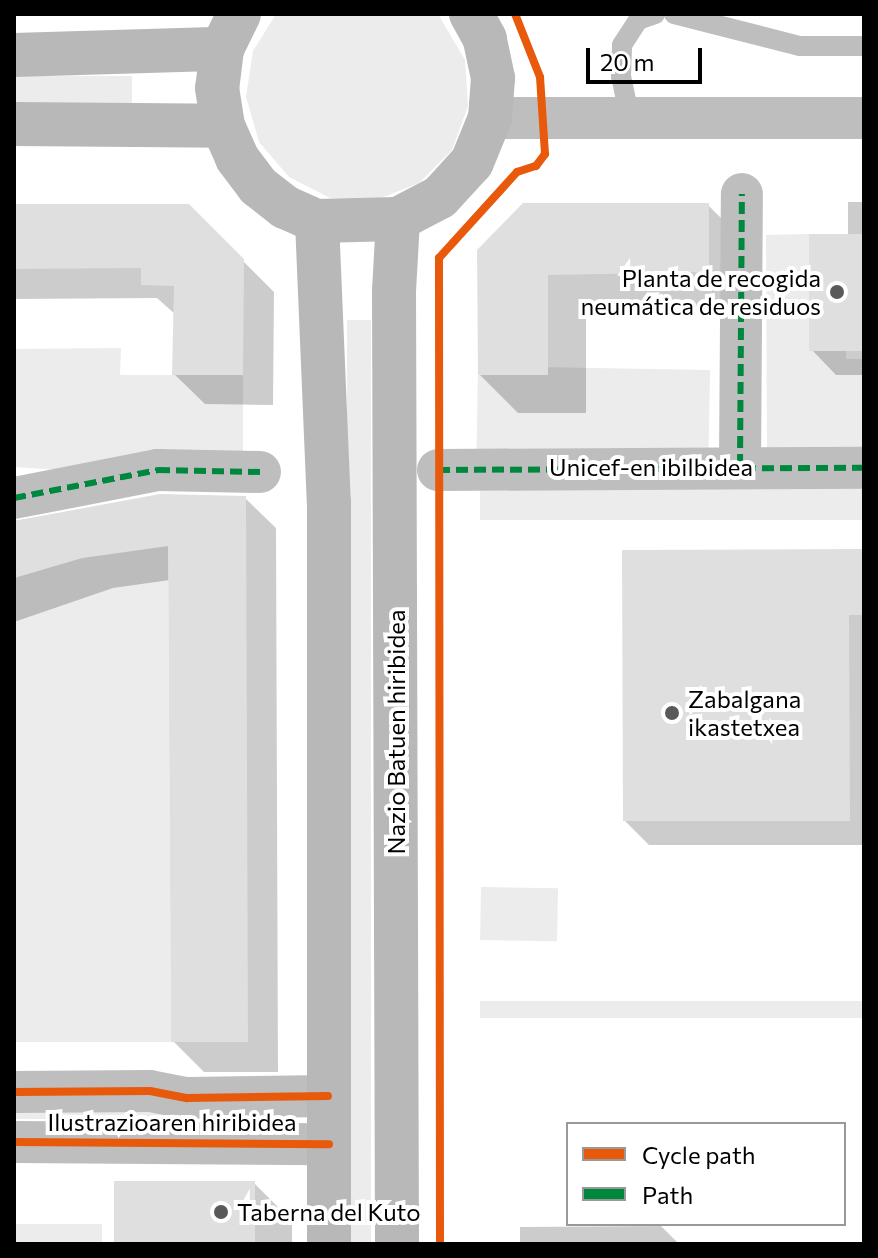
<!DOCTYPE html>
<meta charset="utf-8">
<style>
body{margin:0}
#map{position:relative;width:878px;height:1258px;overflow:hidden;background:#fff;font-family:Commissioner,sans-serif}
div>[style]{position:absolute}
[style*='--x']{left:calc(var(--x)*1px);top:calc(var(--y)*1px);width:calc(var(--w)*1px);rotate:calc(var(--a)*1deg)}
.green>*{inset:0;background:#ececec;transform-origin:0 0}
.shadow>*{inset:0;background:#0003}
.building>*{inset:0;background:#dfdfdf;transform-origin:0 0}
.lane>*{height:20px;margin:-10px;padding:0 10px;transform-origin:10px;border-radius:10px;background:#bebebe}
.street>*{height:42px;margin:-21px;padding:0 21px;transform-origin:21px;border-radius:21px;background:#bebebe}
.secondary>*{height:44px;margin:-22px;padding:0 22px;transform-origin:22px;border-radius:22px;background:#b8b8b8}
.quiet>*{height:6px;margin-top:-3px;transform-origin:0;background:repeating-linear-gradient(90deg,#00873e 0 12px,transparent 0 18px)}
.cycleway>*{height:8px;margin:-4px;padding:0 4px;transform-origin:4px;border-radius:4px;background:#e8590c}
.dots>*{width:22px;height:22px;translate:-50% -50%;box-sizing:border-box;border:4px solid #fff;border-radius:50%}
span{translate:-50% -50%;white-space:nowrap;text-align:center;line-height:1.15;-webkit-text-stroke:8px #fff;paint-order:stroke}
.poi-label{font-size:24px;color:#000}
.right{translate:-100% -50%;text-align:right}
.left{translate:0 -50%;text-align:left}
.street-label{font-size:24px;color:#000}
.frame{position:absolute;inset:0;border:16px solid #000;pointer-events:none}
.legend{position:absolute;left:566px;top:1122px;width:280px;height:104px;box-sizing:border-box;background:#fff;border:2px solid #999;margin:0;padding:10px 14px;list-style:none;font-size:24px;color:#000}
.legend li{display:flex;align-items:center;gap:16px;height:40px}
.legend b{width:40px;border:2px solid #999}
.scale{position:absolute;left:586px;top:48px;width:116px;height:36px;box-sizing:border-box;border:4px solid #000;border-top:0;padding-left:10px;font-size:24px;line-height:28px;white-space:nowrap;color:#000;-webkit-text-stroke:6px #fff;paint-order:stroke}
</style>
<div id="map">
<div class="green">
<i style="clip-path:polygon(276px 14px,438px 14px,465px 60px,468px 106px,452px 150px,419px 183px,376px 200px,330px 198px,289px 177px,259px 142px,246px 97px,253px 51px)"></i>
<i style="left:14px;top:76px;width:118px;height:28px"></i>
<i style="clip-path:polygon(809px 234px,810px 350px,846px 351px,846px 359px,864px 359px,864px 453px,767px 453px,766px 235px)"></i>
<i style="left:347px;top:320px;width:24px;height:924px"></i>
<i style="clip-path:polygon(121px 348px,120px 375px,243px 375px,243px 458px,58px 470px,14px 467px,14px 349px)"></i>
<i style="left:710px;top:370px;width:85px;height:232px;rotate:91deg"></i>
<i style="left:864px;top:488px;width:32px;height:384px;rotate:90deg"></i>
<i style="clip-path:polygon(168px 546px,171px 1042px,14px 1042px,14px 578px,82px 558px)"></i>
<i style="left:481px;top:887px;width:77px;height:53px;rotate:1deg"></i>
<i style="left:864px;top:1001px;width:17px;height:384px;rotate:90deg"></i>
<i style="left:241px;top:1109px;width:10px;height:227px;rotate:90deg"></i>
<i style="left:102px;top:1224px;width:20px;height:88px;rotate:90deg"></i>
</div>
<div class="shadow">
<i style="clip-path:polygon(848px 202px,864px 202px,864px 375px,836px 375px,812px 350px,848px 236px)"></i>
<i style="clip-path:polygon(708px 205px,746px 243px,746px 309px,586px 313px,586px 413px,518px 413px,480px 375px,479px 251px)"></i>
<i style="clip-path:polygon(14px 206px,188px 206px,274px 292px,273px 405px,205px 404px,174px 374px,176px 315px,157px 298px,14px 299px)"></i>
<i style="clip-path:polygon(160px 496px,245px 498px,276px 528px,278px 1072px,204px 1072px,173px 1041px,170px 580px,113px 588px,14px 622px,14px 521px)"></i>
<i style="clip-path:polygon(864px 551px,864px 845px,649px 845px,625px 821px)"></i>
<i style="clip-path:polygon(254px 1183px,292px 1221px,292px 1244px,116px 1244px)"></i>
<i style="clip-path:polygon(661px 1226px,679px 1244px,520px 1244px,520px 1227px)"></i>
</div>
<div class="building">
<i style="clip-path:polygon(523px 203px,709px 203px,709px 272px,548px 275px,548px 375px,478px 375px,477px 250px)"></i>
<i style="clip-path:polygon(14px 204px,189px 204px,244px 259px,243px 375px,172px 375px,174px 286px,141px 285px,141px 268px,14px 269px)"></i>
<i style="left:809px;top:234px;width:55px;height:117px"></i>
<i style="clip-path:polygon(160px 494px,246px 496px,248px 1042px,171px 1042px,168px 546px,82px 558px,14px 578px,14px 521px)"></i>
<i style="clip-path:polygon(864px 549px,864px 615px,849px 615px,850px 821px,623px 821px,622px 550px)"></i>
<i style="left:114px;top:1181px;width:141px;height:63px"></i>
</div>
<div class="lane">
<i style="--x:674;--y:14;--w:130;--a:14.3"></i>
<i style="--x:800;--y:46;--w:64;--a:0"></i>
<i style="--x:630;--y:119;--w:44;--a:-101.8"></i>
<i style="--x:621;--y:76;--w:31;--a:-88"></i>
<i style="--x:622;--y:45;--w:30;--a:-57"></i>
<i style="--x:638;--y:20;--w:18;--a:-19"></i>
</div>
<div class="street">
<i style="--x:490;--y:118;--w:374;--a:0"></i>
<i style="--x:740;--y:466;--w:272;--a:-89.6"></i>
<i style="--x:438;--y:470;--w:426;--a:-0.3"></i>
<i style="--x:14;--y:498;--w:147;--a:-11"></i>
<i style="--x:158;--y:470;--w:102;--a:1.1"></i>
<i style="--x:14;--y:1092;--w:136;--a:-0.4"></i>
<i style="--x:150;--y:1091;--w:38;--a:11"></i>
<i style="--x:187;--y:1098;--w:141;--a:-0.8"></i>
<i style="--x:14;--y:1142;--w:315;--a:0.4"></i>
</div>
<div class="secondary">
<i style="--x:239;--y:14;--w:39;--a:116"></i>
<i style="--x:222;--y:49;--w:39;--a:97"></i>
<i style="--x:217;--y:88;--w:38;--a:81"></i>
<i style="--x:223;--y:126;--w:35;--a:66"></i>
<i style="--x:237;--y:158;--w:35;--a:53"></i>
<i style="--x:258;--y:186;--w:34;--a:38"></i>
<i style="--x:285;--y:207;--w:35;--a:24"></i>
<i style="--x:317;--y:221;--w:81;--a:-1.4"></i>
<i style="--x:398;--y:219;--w:47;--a:-27.6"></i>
<i style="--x:440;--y:197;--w:47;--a:-47.6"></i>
<i style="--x:472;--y:162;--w:48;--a:-67.8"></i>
<i style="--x:490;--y:118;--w:40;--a:-85.7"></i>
<i style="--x:493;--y:78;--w:40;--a:-102"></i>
<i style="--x:485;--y:39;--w:29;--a:-119"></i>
<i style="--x:14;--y:55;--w:208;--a:-1.7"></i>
<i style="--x:14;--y:124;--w:209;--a:0.5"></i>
<i style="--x:317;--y:221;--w:282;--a:87.6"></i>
<i style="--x:329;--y:503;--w:741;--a:90"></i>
<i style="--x:397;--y:1244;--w:953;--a:-90.18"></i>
<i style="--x:394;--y:291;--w:72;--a:-86.8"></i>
</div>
<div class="quiet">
<i style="--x:740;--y:466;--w:272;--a:-89.6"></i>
<i style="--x:438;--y:470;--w:426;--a:-0.3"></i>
<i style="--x:14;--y:498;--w:147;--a:-11"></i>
<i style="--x:158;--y:470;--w:102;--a:1.1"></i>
</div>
<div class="cycleway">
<i style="--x:14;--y:1092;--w:136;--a:-0.4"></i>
<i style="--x:150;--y:1091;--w:38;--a:11"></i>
<i style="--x:187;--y:1098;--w:141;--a:-0.8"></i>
<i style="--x:14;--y:1142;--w:315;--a:0.4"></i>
<i style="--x:440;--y:1244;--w:986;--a:-90.06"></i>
<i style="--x:439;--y:258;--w:116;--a:-47.8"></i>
<i style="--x:517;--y:172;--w:20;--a:-18"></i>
<i style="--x:536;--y:166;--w:15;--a:-53"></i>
<i style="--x:545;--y:154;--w:77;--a:-93.7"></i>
<i style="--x:540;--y:77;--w:68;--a:-111.6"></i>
</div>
<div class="dots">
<i style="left:837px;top:292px;background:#595959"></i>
<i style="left:672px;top:713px;background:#595959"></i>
<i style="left:221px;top:1212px;background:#595959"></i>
</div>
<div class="poi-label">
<span class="right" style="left:821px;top:292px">Planta de recogida<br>neumática de residuos</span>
<span class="left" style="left:688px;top:713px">Zabalgana<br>ikastetxea</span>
<span class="left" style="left:237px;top:1212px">Taberna del Kuto</span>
</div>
<div class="street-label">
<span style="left:651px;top:467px">Unicef-en ibilbidea</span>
<span style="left:396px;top:732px;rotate:-90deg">Nazio Batuen hiribidea</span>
<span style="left:172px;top:1122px">Ilustrazioaren hiribidea</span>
</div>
<div class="frame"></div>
<ul class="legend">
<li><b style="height:10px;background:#e8590c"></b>Cycle path</li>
<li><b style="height:10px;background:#00873e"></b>Path</li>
</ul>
<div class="scale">20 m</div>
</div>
